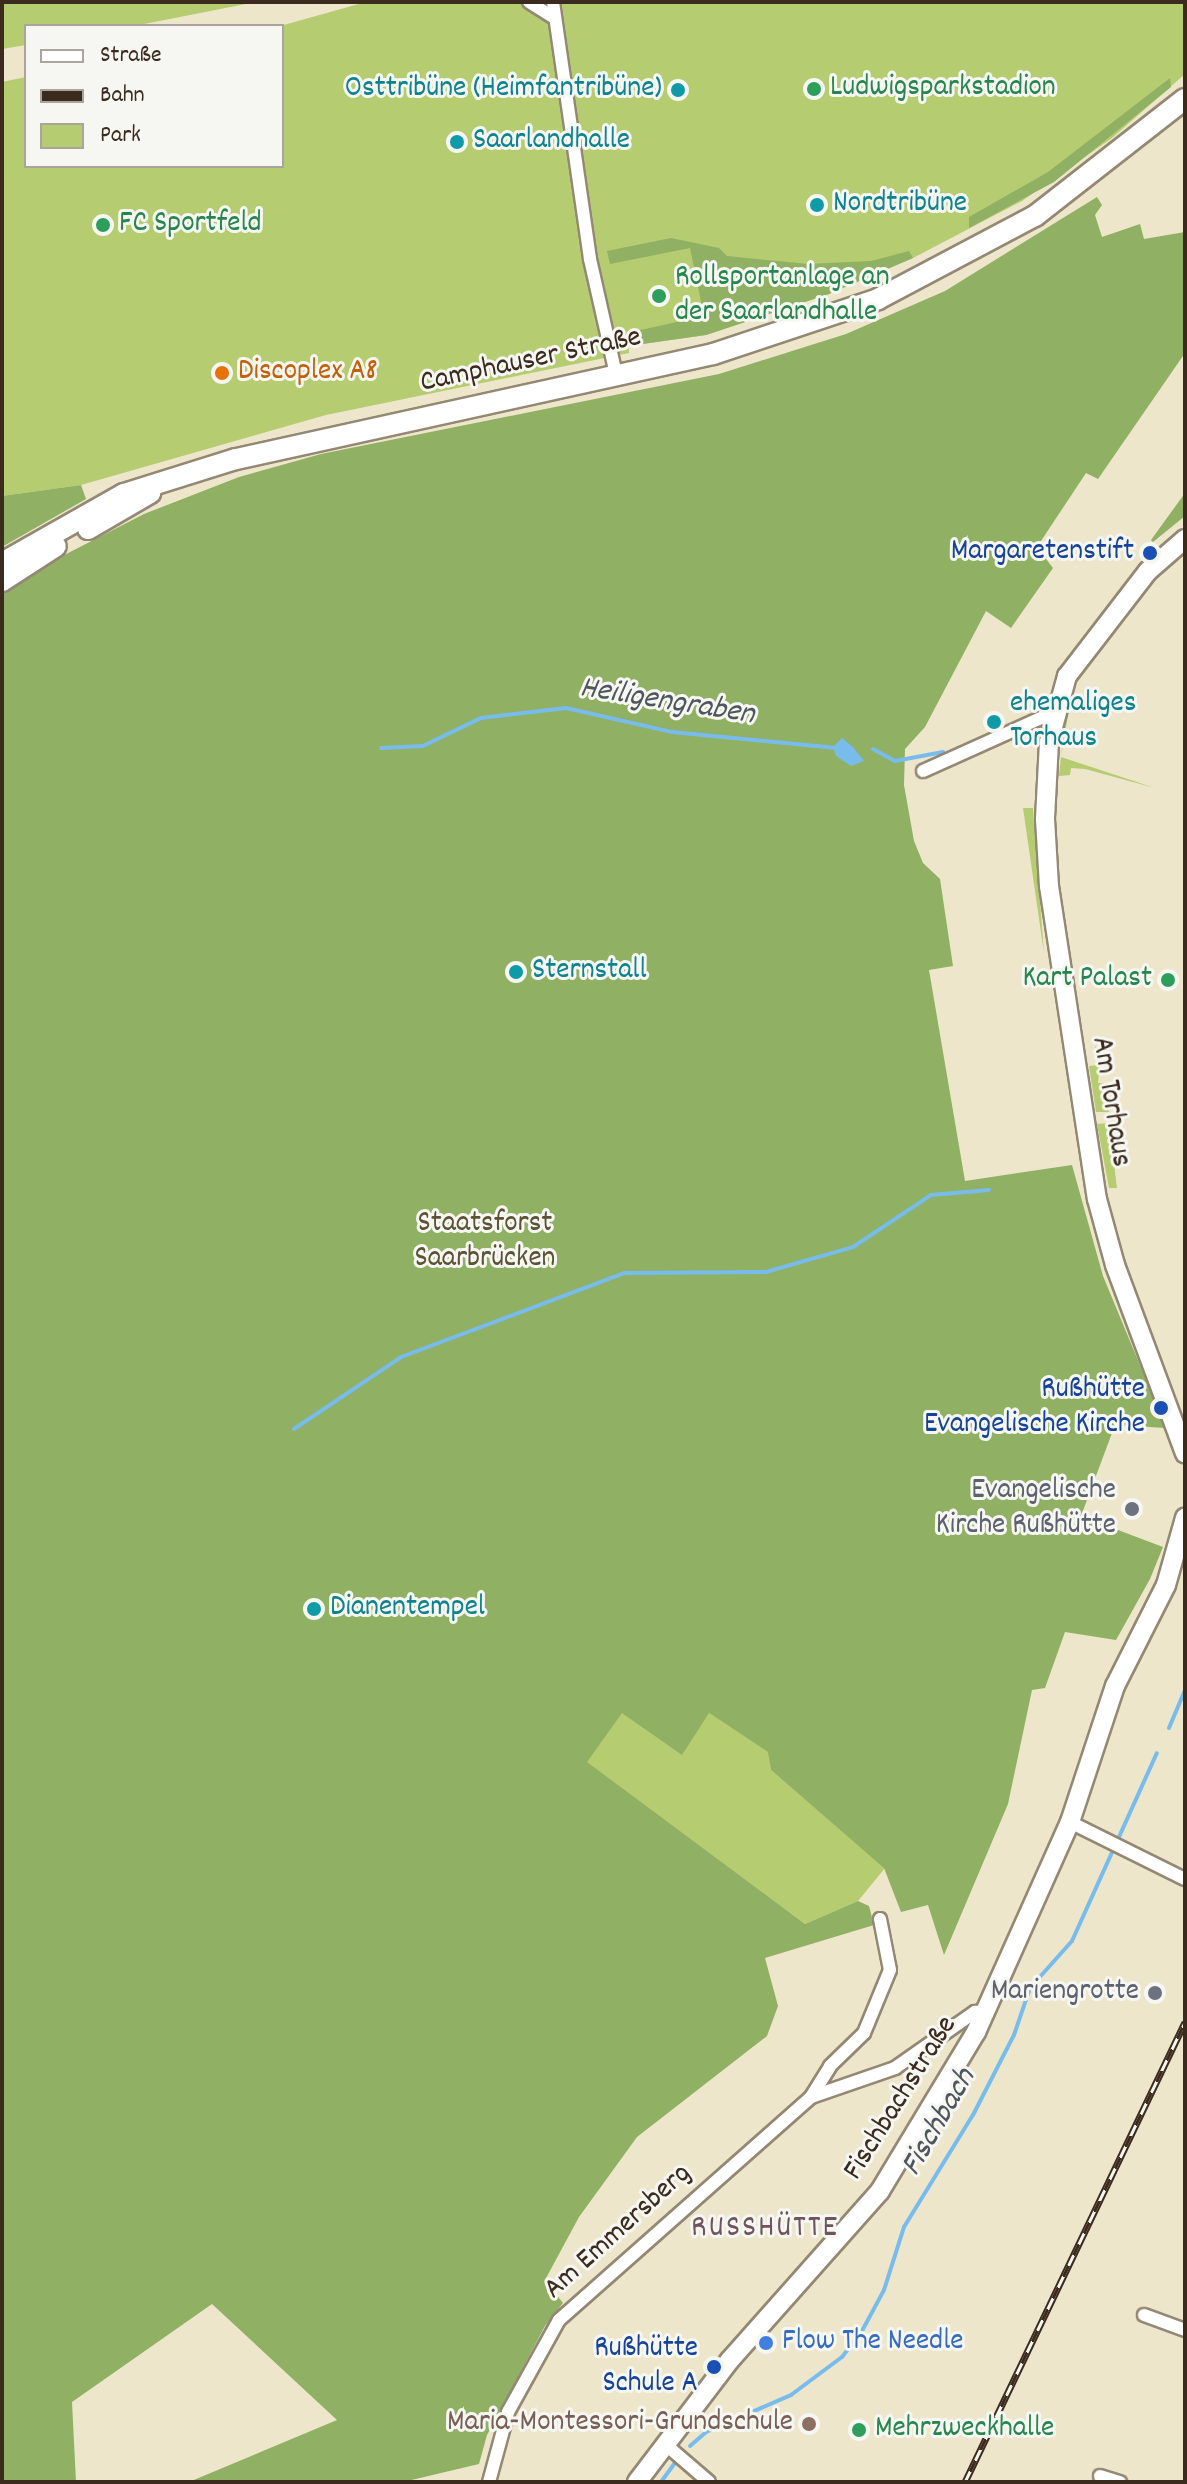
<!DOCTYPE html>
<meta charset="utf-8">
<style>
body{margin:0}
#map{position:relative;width:1187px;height:2484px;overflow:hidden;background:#ede6cb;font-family:Dekko,sans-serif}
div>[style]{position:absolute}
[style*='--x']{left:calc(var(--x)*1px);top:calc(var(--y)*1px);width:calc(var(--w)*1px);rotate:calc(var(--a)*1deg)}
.green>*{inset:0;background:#b6cc71}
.forest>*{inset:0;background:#90b063}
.water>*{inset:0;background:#78bcee}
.stream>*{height:4px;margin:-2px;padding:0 2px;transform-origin:2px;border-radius:2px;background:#78bcee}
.roads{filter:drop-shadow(2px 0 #948874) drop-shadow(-2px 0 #948874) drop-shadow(0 2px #948874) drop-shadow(0 -2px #948874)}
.street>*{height:12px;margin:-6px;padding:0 6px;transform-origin:6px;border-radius:6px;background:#fff}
.secondary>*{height:18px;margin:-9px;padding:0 9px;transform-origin:9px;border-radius:9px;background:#fff}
.primary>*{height:20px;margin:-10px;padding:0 10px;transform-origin:10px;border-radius:10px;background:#fff}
.rail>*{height:7px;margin-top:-3.5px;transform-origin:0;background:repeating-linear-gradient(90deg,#f6f6f2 0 12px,#3b2a1e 0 24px);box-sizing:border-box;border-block:2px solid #3b2a1e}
.dots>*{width:22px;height:22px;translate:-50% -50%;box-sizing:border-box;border:4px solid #f6f6f2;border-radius:50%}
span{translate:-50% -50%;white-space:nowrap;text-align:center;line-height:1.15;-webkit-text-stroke:6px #f6f6f2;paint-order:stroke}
.leisure-label{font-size:30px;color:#27864d}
.left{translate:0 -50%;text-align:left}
.right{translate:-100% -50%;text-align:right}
.culture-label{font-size:30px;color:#0d838f}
.street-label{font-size:30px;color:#3b2a1e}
.food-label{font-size:30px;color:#c56008}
.transit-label{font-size:30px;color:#164399}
.park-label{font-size:30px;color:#5a5233}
.worship-label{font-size:30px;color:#5b616d}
.shop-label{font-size:30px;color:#366cbe}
.education-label{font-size:30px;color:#785e54}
.water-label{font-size:32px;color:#4d565c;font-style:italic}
.neighbourhood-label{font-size:32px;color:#6f555b;letter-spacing:2px}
.frame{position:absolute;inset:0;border:4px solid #3b2a1e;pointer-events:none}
.legend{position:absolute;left:24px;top:24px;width:260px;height:144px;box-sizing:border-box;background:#f6f6f2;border:2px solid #aba49d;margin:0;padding:10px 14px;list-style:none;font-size:24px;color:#3b2a1e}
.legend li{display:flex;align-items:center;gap:16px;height:40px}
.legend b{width:40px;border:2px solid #aba49d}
</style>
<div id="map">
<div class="green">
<i style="clip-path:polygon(2px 2px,256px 2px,134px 26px,26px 26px,26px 45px,2px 49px)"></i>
<i style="clip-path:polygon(366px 2px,1185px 2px,1185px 74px,1112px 138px,1022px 201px,913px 258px,829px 294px,706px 335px,629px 346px,629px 353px,326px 415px,81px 485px,2px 496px,2px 82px,26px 77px,26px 166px,282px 166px,280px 26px)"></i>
<i style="clip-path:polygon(1071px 698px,1061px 757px,1155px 788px,1085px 769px,1071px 768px,1070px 775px,1059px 776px,1066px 709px)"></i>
<i style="clip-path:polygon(1023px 808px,1033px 808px,1044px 953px)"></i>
<i style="clip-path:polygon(1095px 1046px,1101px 1052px,1098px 1083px,1107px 1083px,1109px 1112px,1096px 1112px,1089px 1066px,1098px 1065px)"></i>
<i style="clip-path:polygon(1109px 1123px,1117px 1188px,1109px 1188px,1097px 1124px)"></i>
<i style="clip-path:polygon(622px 1712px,709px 1713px,769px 1752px,771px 1770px,885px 1868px,858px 1901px,805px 1924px,586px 1762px)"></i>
</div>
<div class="forest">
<i style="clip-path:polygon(1170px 78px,1171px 87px,1054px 182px,969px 228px,969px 217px,1048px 172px)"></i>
<i style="clip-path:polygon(1097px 197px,1102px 205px,1095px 215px,1102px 237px,1140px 224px,1144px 239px,1185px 232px,1185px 353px,1098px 479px,1086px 473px,1037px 547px,1053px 568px,1011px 628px,986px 611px,925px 727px,905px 749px,904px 785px,914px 841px,923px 863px,940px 879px,953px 966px,929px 970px,965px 1181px,1072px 1165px,1103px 1276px,1166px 1428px,1115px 1425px,1081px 1516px,1163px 1547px,1150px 1579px,1116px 1640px,1065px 1632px,1045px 1688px,1032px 1690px,1008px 1804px,944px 1955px,928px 1905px,901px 1912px,884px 1868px,771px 1770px,768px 1752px,709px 1713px,682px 1755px,622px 1713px,587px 1762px,805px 1924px,858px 1901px,869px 1906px,874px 1925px,765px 1958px,778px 2006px,767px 2036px,637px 2137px,579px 2217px,545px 2280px,563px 2303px,545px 2326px,487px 2435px,479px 2464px,403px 2482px,189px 2482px,337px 2420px,212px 2304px,72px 2402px,76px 2482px,2px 2482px,2px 593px,41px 567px,144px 514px,239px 477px,321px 454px,719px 374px,846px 334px,945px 291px)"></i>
<i style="clip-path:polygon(671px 238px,719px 248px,727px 256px,808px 264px,871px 261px,909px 251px,913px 258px,829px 294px,706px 335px,628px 346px,627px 333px,704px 316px,690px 248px,610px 264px,607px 251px)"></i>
<i style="clip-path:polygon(81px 485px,86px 499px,2px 547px,2px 496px)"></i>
<i style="clip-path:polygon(1185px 493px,1185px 516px,1153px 542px,1151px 540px)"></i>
</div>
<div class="water">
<i style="clip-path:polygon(842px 738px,853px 747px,864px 761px,851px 766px,836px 756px,833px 747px)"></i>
</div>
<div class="stream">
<i style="--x:381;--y:748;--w:42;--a:-2.7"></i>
<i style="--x:423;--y:746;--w:64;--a:-25.8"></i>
<i style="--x:481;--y:718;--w:86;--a:-6.7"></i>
<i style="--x:566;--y:708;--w:109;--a:12.8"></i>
<i style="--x:672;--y:732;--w:165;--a:5.6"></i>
<i style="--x:873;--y:749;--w:25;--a:29"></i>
<i style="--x:895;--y:761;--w:49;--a:-10.6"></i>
<i style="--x:294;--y:1429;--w:129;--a:-33.9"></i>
<i style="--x:401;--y:1357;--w:239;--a:-20.6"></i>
<i style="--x:625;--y:1273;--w:141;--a:-0.4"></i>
<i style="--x:766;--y:1272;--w:91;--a:-16"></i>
<i style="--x:853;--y:1247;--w:94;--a:-33.7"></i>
<i style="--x:931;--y:1195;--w:58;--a:-4.9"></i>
<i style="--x:1169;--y:1728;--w:41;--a:-67.2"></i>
<i style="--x:690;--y:2446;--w:21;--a:-41"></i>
<i style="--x:706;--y:2432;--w:93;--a:-23.5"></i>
<i style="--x:791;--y:2395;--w:64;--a:-36.7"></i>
<i style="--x:842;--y:2357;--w:33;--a:-52"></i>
<i style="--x:862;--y:2331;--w:47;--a:-61.8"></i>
<i style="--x:884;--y:2290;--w:66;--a:-72.4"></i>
<i style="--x:904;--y:2227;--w:132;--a:-58.4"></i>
<i style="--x:973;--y:2115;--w:90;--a:-62.9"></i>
<i style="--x:1014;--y:2035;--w:50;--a:-71.2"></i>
<i style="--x:1030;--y:1988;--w:63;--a:-48.2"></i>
<i style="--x:1072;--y:1941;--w:206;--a:-65.7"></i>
<i style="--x:661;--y:2482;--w:22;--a:-54"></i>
</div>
<div class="roads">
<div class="street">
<i style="--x:529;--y:2;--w:28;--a:32"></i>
<i style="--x:553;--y:2;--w:260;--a:81.8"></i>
<i style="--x:590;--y:259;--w:118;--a:77.3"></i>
<i style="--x:923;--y:771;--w:144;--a:-24.2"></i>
<i style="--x:1070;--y:1822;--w:128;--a:26.4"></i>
<i style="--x:811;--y:2097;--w:89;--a:-19"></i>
<i style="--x:895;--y:2068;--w:98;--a:-35"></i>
<i style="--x:975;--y:2012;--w:13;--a:-4"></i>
<i style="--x:1144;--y:2315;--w:44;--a:20.1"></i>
<i style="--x:665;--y:2444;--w:58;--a:40.8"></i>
<i style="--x:1100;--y:2476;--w:21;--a:17"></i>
<i style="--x:489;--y:2482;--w:73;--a:-74.8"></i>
<i style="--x:508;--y:2412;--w:105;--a:-61"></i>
<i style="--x:559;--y:2320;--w:337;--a:-41.5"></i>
<i style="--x:811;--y:2097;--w:36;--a:-58"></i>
<i style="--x:830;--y:2066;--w:47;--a:-44.1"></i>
<i style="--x:864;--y:2033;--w:68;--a:-67.6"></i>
<i style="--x:890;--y:1970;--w:52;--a:-101.1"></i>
</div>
<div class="secondary">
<i style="--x:1185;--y:539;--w:49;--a:139.1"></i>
<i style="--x:1148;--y:571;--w:133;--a:127.6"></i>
<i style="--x:1067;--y:676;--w:68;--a:105.3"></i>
<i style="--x:1049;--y:742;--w:77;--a:93"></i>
<i style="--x:1045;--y:819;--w:67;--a:86.6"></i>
<i style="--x:1049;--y:886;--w:317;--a:81.3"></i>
<i style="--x:1097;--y:1199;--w:68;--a:74.7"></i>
<i style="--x:1115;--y:1265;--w:201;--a:69.6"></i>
<i style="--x:637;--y:2482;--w:153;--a:-52.7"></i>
<i style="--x:730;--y:2360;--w:226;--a:-48.4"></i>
<i style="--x:880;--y:2191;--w:186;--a:-58.9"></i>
<i style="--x:976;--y:2032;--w:230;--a:-65.9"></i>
<i style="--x:1070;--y:1822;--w:143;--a:-71.7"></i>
<i style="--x:1115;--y:1686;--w:113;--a:-63.2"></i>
<i style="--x:1166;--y:1585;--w:70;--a:-74.2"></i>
</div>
<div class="primary">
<i style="--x:88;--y:529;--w:72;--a:-30.1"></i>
<i style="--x:2;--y:563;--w:140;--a:-29.5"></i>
<i style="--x:124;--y:494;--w:117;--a:-17.4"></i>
<i style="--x:236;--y:459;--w:488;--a:-12.4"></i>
<i style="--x:713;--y:354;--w:174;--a:-18.4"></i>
<i style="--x:878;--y:299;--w:178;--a:-27.9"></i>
<i style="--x:1035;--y:216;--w:190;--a:-38"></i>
<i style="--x:2;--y:581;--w:64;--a:-32.9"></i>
</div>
</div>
<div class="rail">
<i style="--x:965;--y:2482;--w:510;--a:-64.44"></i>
</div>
<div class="dots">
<i style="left:814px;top:89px;background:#2e9e5b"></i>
<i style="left:678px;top:90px;background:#0f9aa8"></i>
<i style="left:457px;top:142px;background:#0f9aa8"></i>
<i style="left:817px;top:205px;background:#0f9aa8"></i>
<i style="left:103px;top:225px;background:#2e9e5b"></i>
<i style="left:659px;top:296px;background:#2e9e5b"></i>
<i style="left:222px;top:373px;background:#e8710a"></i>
<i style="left:1150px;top:553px;background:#1a4fb4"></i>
<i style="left:994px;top:722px;background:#0f9aa8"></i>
<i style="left:516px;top:972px;background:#0f9aa8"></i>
<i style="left:1168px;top:980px;background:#2e9e5b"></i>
<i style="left:1161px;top:1408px;background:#1a4fb4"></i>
<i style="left:1132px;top:1509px;background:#6b7280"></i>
<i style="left:314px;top:1609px;background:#0f9aa8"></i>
<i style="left:1155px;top:1993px;background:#6b7280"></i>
<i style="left:766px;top:2343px;background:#3f7fe0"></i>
<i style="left:714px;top:2367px;background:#1a4fb4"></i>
<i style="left:809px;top:2424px;background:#8d6e63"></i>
<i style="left:859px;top:2430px;background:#2e9e5b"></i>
</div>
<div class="leisure-label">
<span class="left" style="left:830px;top:89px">Ludwigsparkstadion</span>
<span class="left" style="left:119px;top:225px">FC Sportfeld</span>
<span class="left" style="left:675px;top:296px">Rollsportanlage an<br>der Saarlandhalle</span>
<span class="right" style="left:1152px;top:980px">Kart Palast</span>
<span class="left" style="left:875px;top:2430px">Mehrzweckhalle</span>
</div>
<div class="culture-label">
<span class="right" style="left:662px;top:90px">Osttribüne (Heimfantribüne)</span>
<span class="left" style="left:473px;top:142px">Saarlandhalle</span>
<span class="left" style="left:833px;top:205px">Nordtribüne</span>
<span class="left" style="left:1010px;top:722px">ehemaliges<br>Torhaus</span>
<span class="left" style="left:532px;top:972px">Sternstall</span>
<span class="left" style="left:330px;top:1609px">Dianentempel</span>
</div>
<div class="street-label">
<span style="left:531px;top:362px;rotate:-12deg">Camphauser Straße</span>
<span style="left:1109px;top:1102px;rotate:81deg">Am Torhaus</span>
<span style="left:902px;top:2099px;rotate:-58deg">Fischbachstraße</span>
<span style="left:619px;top:2233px;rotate:-42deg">Am Emmersberg</span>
</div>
<div class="food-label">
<span class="left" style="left:238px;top:373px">Discoplex A8</span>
</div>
<div class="transit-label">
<span class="right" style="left:1134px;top:553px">Margaretenstift</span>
<span class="right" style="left:1145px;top:1408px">Rußhütte<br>Evangelische Kirche</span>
<span class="right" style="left:698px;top:2367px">Rußhütte<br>Schule A</span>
</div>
<div class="park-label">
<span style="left:485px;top:1242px">Staatsforst<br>Saarbrücken</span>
</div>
<div class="worship-label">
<span class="right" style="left:1116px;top:1509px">Evangelische<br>Kirche Rußhütte</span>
<span class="right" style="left:1139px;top:1993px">Mariengrotte</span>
</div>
<div class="shop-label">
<span class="left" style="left:782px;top:2343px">Flow The Needle</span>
</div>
<div class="education-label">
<span class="right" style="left:793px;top:2424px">Maria-Montessori-Grundschule</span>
</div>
<div class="water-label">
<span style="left:667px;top:703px;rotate:9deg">Heiligengraben</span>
<span style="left:940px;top:2123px;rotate:-60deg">Fischbach</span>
</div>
<div class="neighbourhood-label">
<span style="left:765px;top:2229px">RUSSHÜTTE</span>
</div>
<div class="frame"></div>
<ul class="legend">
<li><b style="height:10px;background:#fff"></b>Straße</li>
<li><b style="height:10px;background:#3b2a1e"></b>Bahn</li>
<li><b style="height:22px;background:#b6cc71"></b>Park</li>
</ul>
</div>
